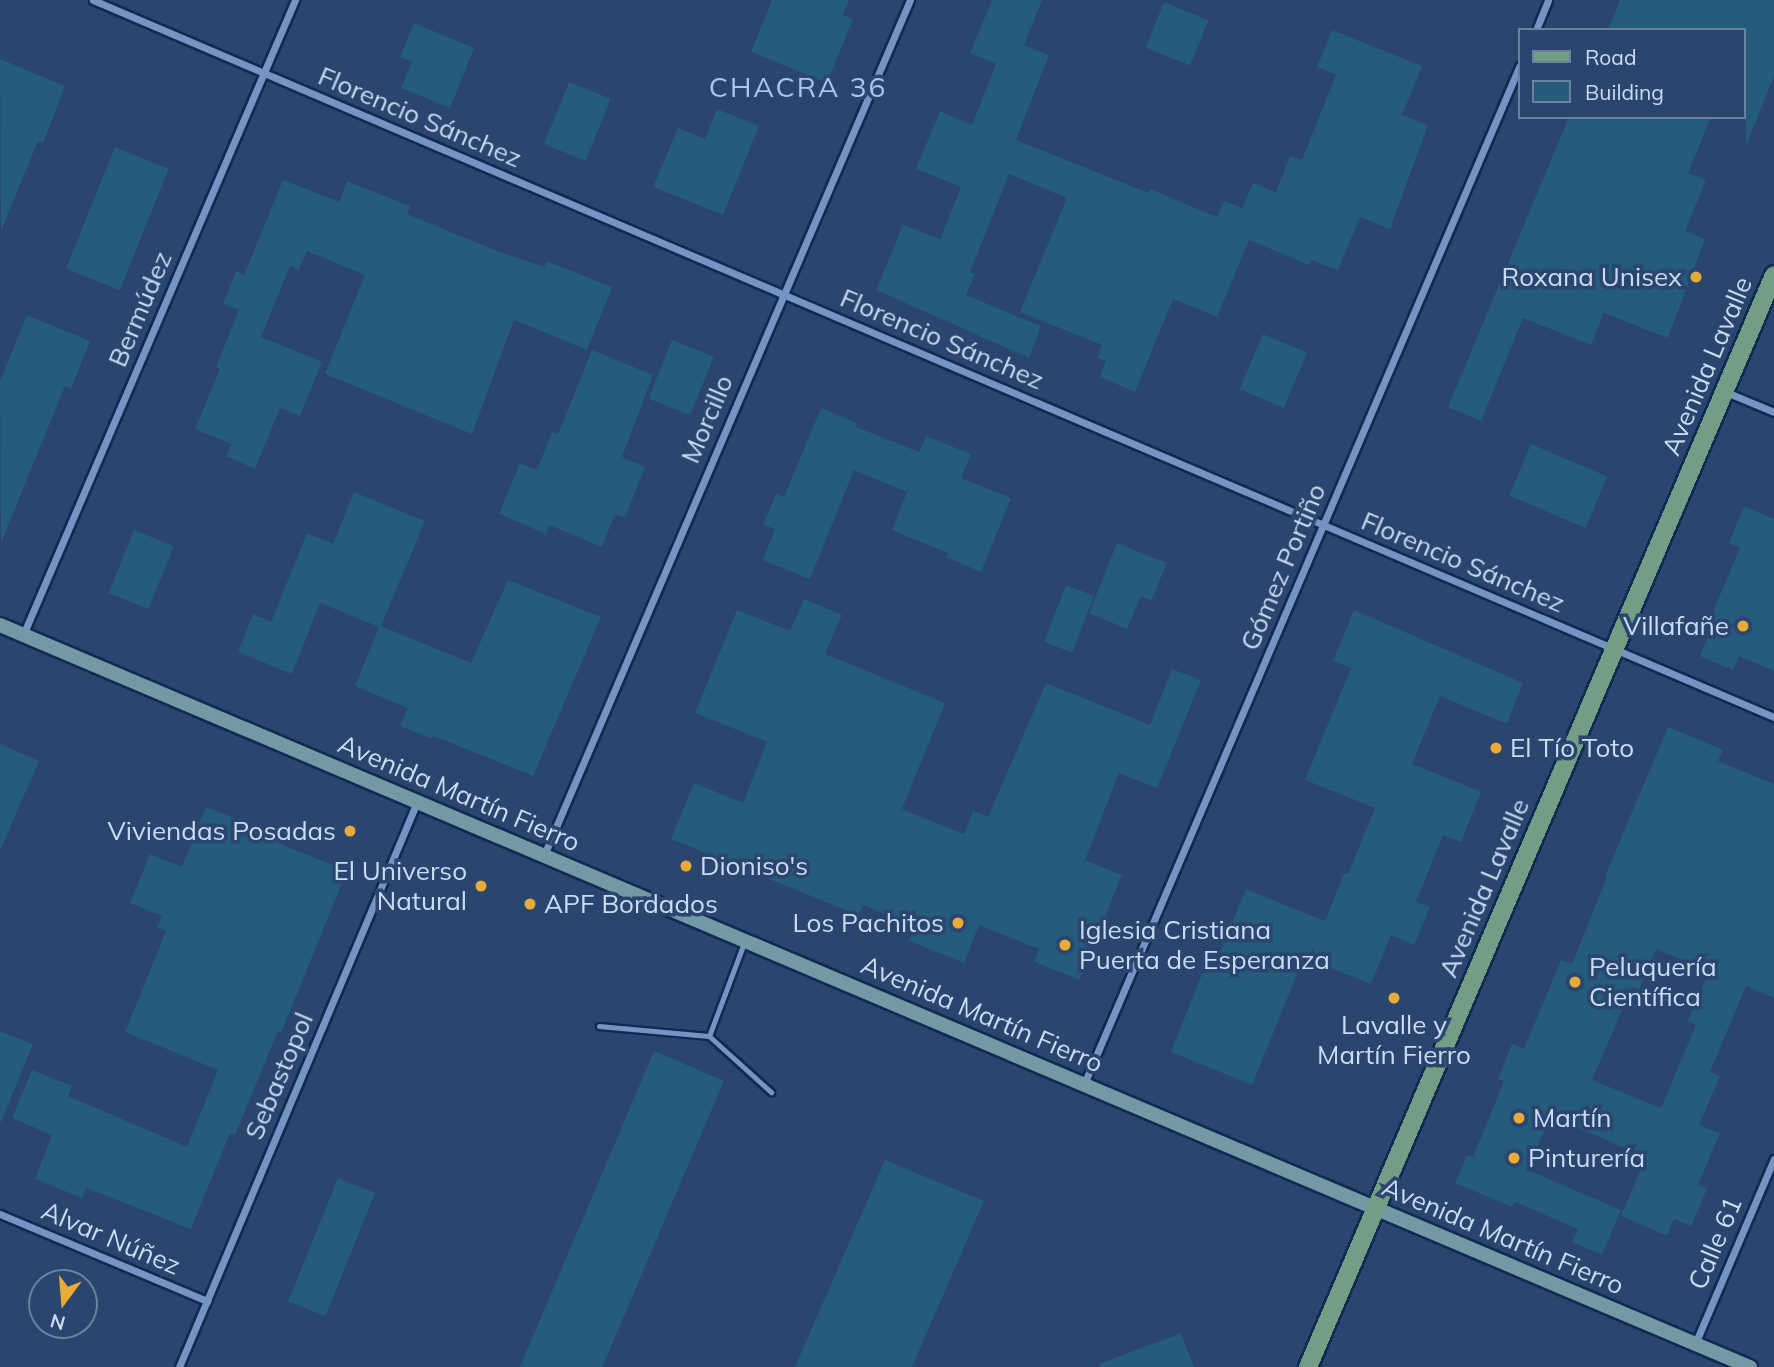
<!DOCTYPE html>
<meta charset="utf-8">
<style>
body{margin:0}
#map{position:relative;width:1774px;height:1367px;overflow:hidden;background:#2a456e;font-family:Mulish,sans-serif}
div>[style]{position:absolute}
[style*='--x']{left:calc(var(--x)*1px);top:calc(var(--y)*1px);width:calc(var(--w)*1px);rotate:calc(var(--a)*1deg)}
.building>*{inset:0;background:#255b7b;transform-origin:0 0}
.roads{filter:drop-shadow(2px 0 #102a51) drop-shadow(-2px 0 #102a51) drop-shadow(0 2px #102a51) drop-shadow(0 -2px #102a51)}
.lane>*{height:5px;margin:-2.5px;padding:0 2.5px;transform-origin:2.5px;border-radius:2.5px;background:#7694c3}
.street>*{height:7px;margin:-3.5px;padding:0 3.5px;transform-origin:3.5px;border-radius:3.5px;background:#7694c3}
.secondary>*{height:14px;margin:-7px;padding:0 7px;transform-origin:7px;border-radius:7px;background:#7399a4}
.primary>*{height:18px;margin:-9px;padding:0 9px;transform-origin:9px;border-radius:9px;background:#719e85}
.dots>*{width:19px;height:19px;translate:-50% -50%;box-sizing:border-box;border:4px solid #2a456e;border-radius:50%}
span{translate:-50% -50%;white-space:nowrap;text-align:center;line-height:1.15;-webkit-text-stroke:7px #2a456e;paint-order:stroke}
.street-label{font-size:26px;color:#cadbf4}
.poi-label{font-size:26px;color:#cadbf4}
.right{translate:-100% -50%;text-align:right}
.left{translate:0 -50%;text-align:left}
.neighbourhood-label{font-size:28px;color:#a6c6f7;letter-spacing:2px}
.legend{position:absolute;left:1518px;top:28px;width:228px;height:91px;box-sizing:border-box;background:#2a456e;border:2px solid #6a81a4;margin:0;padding:9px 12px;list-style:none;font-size:21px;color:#cadbf4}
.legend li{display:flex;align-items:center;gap:14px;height:35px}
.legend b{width:35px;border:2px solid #6a81a4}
.north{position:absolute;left:28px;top:1269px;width:70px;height:70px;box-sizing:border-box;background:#2a456e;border:2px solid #6a81a4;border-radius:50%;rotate:196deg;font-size:19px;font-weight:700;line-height:28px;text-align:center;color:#cadbf4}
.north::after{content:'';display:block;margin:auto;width:24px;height:32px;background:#e9ab38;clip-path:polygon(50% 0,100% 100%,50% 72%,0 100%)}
</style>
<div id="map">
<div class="building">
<i style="clip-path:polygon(772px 0,849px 0,843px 15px,853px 19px,827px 83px,751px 52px)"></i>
<i style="clip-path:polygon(992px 0,1042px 0,1024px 45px,1049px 55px,1016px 140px,1148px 193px,1150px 189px,1217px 217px,1224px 201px,1242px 208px,1253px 183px,1276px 192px,1290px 156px,1302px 160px,1336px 75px,1317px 67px,1332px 30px,1422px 66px,1402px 115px,1428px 125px,1390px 229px,1360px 217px,1338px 270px,1311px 260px,1309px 265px,1249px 240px,1217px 317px,1173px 299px,1135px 392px,1100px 377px,1106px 361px,1097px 358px,1102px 345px,1020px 312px,1067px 198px,1009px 174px,970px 272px,975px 274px,966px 295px,1041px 326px,1029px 358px,876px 290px,903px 225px,940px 239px,961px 187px,916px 169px,940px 111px,972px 125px,996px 64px,970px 53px)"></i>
<i style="clip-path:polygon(1620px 0,1774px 0,1774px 76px,1746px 146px,1744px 30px,1608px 30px)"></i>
<i style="left:1164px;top:2px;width:48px;height:49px;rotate:22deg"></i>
<i style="clip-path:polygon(414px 23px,474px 48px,450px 108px,401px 88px,412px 62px,400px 57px)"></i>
<i style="clip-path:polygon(0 59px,65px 86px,43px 143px,38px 141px,1px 231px)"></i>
<i style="left:569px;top:82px;width:45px;height:67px;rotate:22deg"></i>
<i style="clip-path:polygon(717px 109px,759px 126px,723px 215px,653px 187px,678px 128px,705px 139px)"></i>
<i style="clip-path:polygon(1569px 117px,1711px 117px,1688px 173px,1706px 180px,1685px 231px,1705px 239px,1668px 338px,1604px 313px,1591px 345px,1523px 318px,1481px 421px,1448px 407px)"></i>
<i style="left:115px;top:147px;width:58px;height:131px;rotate:22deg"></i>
<i style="clip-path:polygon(283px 180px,339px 202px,347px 181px,410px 206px,407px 214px,500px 252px,544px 267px,547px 261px,612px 287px,587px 350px,514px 320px,472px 434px,325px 374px,365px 275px,307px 251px,299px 270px,290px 266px,261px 337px,322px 362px,300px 416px,280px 408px,255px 469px,226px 456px,231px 444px,195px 429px,220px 369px,216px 367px,239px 310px,223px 304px,236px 271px,244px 275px)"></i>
<i style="clip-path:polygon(27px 315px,90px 341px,71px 389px,65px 386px,1px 543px,0 381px)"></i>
<i style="left:1263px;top:334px;width:48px;height:60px;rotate:23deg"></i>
<i style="left:672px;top:340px;width:45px;height:63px;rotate:22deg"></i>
<i style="clip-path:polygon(592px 350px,653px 375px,622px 457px,645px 467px,625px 518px,615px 514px,602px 547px,549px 525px,546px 534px,499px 514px,520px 463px,537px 470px,552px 432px,558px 434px)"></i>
<i style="clip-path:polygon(821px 408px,857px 423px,856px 427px,919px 452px,926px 436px,971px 454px,961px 478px,1011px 498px,981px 572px,946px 557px,948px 553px,892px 530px,907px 492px,854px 470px,810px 579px,763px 560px,775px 529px,763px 525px,776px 494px,784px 497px)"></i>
<i style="left:1531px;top:444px;width:83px;height:56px;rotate:23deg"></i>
<i style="clip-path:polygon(354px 492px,425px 521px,381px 626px,471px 663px,508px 580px,601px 617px,533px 776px,433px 736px,432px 739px,400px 726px,408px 708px,355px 686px,379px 627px,320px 603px,292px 674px,238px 652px,253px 614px,271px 622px,307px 533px,333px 544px)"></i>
<i style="clip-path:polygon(1744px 506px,1774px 519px,1774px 671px,1739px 656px,1733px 670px,1700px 656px,1714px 623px,1709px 621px,1740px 548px,1729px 543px)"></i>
<i style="left:134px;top:530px;width:43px;height:68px;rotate:22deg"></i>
<i style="clip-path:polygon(1117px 543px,1167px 563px,1151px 601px,1141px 596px,1127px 629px,1089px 613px)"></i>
<i style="left:1066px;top:585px;width:30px;height:61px;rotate:21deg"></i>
<i style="clip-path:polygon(804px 599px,842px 615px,825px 654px,945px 703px,902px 809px,964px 834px,973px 811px,988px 817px,1046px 683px,1150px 725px,1172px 669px,1201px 680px,1157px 788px,1119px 773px,1085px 860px,1122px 875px,1079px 980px,1034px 962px,1039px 949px,979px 925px,964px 963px,909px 941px,915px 926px,863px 905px,858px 915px,671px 839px,694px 783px,743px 803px,767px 742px,695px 713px,737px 610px,790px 631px)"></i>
<i style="clip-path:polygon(1354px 610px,1523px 683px,1507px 724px,1440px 696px,1412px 764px,1481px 792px,1461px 842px,1443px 835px,1416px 902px,1430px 907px,1414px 945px,1391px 935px,1371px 984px,1304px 957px,1252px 1085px,1171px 1052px,1212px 949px,1220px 952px,1246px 889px,1325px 921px,1344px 873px,1348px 874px,1375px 808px,1305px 780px,1351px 668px,1333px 661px)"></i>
<i style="clip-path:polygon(evenodd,1668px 727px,1723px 750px,1718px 761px,1774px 784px,1774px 998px,1746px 986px,1710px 1072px,1720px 1076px,1699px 1125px,1720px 1133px,1698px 1185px,1707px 1189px,1691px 1226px,1674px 1219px,1667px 1236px,1621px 1216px,1646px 1157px,1550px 1116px,1528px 1170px,1621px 1210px,1602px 1255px,1572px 1242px,1578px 1229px,1515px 1202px,1512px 1207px,1455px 1183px,1467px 1155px,1473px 1157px,1504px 1081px,1498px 1079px,1512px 1044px,1524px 1049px,1561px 960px,1572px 964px,1607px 877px,1605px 876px,1668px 727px,1656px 949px,1709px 971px,1688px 1021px,1696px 1025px,1661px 1108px,1592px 1080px,1632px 987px,1639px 990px,1656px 949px)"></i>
<i style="clip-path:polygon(0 744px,39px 761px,0 851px)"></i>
<i style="clip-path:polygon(206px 807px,285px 838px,283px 845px,347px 871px,281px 1033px,278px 1031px,235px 1135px,230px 1133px,191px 1229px,86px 1188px,82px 1198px,35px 1179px,52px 1135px,12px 1118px,32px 1070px,72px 1086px,68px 1096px,187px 1147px,218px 1070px,125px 1032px,166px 931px,157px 928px,162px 916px,130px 903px,150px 854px,182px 867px)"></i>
<i style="clip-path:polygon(0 1031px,33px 1044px,1px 1122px,0 1122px)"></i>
<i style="left:654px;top:1051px;width:76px;height:344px;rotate:23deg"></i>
<i style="clip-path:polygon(885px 1160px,984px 1201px,912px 1367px,795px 1367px)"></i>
<i style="left:338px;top:1178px;width:40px;height:133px;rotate:22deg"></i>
<i style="clip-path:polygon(1181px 1333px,1194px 1367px,1100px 1367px,1099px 1364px)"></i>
</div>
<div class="roads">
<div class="lane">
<i style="--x:599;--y:1026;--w:110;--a:5.2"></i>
<i style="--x:709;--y:1036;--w:84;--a:42.1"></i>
<i style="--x:709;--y:1036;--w:103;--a:-69.4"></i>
</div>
<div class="street">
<i style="--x:93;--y:0;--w:1828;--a:23.1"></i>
<i style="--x:1536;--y:30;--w:32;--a:-68"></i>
<i style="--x:1726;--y:392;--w:52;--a:22.6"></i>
<i style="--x:23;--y:635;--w:691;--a:-66.81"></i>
<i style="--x:544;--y:855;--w:930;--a:-66.83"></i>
<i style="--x:1084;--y:1084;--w:1108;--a:-66.84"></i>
<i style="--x:0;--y:1214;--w:225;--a:22.8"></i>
<i style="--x:1695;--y:1344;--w:201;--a:-66.9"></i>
<i style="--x:179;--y:1367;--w:613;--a:-67.16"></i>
</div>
<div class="secondary">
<i style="--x:0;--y:625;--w:1901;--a:22.98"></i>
</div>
<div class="primary">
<i style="--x:1308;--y:1367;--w:1187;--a:-66.89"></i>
</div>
</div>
<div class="dots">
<i style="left:1696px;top:277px;background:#e9ab38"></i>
<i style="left:1743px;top:626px;background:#e9ab38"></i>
<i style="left:1496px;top:748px;background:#e9ab38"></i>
<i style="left:350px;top:831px;background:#e9ab38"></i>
<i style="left:686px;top:866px;background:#e9ab38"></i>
<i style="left:481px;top:886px;background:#e9ab38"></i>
<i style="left:530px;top:904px;background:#e9ab38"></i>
<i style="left:958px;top:923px;background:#e9ab38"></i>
<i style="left:1065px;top:945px;background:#e9ab38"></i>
<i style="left:1575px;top:982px;background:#e9ab38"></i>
<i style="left:1394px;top:998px;background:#e9ab38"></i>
<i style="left:1519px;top:1118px;background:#e9ab38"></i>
<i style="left:1514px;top:1158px;background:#e9ab38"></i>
</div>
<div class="street-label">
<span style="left:420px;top:117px;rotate:23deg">Florencio Sánchez</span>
<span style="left:140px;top:309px;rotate:-67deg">Bermúdez</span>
<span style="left:942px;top:339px;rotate:23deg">Florencio Sánchez</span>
<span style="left:1707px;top:366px;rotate:-67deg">Avenida Lavalle</span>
<span style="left:707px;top:419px;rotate:-67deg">Morcillo</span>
<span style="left:1463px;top:562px;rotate:23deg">Florencio Sánchez</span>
<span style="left:1283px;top:567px;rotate:-67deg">Gómez Portiño</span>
<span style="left:459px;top:793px;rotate:23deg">Avenida Martín Fierro</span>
<span style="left:1484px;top:888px;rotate:-67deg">Avenida Lavalle</span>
<span style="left:982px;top:1014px;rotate:23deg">Avenida Martín Fierro</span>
<span style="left:279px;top:1076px;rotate:-67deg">Sebastopol</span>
<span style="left:1503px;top:1236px;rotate:23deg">Avenida Martín Fierro</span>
<span style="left:111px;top:1238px;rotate:23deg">Alvar Núñez</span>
<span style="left:1715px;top:1243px;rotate:-67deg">Calle 61</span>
</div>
<div class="poi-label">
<span class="right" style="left:1682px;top:277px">Roxana Unisex</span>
<span class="right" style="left:1729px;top:626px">Villafañe</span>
<span class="left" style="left:1510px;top:748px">El Tío Toto</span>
<span class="right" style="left:336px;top:831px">Viviendas Posadas</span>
<span class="left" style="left:700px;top:866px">Dioniso's</span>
<span class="right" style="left:467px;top:886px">El Universo<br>Natural</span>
<span class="left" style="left:544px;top:904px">APF Bordados</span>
<span class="right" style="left:944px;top:923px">Los Pachitos</span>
<span class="left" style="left:1079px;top:945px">Iglesia Cristiana<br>Puerta de Esperanza</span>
<span class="left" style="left:1589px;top:982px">Peluquería<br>Científica</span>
<span style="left:1394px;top:1040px">Lavalle y<br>Martín Fierro</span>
<span class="left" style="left:1533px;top:1118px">Martín</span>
<span class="left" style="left:1528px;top:1158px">Pinturería</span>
</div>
<div class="neighbourhood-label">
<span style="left:798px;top:87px">CHACRA 36</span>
</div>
<ul class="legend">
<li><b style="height:9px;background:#719e85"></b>Road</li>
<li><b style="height:19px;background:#255b7b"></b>Building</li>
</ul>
<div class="north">N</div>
</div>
